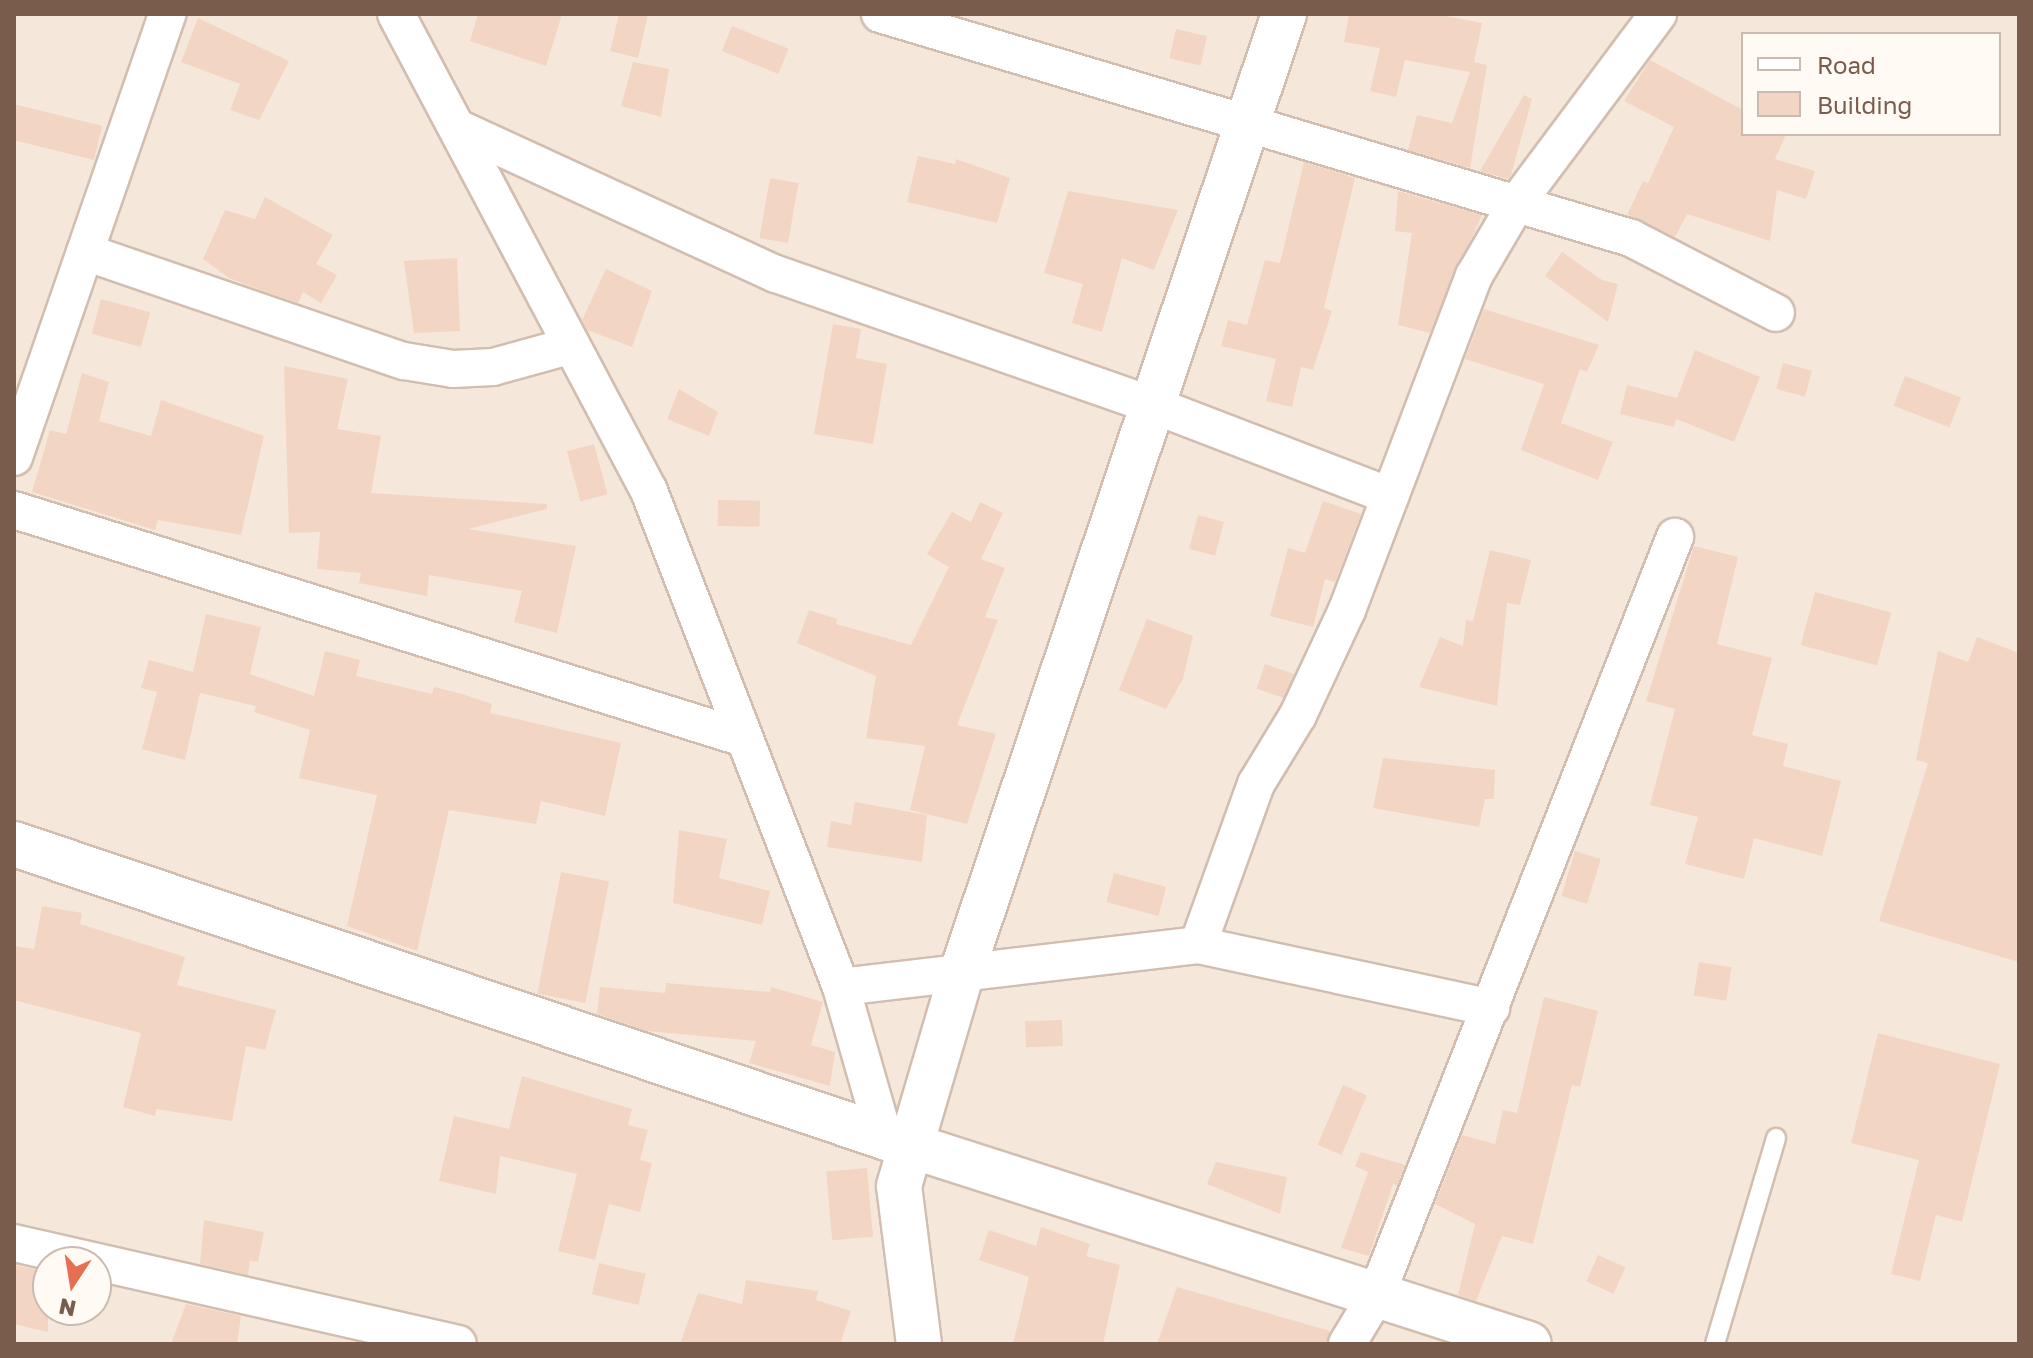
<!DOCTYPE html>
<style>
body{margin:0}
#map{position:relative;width:2033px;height:1358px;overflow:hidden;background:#fdf6ec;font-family:"Golos Text",sans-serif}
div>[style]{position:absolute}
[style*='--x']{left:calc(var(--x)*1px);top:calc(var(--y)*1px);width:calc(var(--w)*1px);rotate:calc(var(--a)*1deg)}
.residential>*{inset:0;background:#f5e8da}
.building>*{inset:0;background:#f3d5c3;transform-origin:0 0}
.roads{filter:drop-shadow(2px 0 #d1beb0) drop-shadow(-2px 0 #d1beb0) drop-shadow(0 2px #d1beb0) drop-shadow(0 -2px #d1beb0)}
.lane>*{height:18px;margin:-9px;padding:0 9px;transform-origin:9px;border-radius:9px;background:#fff}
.street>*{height:36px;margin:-18px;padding:0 18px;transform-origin:18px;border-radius:18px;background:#fff}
.secondary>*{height:44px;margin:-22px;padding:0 22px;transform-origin:22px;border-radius:22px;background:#fff}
span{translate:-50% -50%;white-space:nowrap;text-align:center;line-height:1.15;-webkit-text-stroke:6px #fffaf3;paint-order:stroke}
.frame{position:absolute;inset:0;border:16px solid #7a5c4d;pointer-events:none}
.legend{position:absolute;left:1741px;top:32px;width:260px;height:104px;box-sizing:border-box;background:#fffaf3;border:2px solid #cabbb1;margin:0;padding:10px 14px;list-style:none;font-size:24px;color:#7a5c4d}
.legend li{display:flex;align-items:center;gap:16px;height:40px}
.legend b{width:40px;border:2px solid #cabbb1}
.north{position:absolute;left:32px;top:1246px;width:80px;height:80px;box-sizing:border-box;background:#fffaf3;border:2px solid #cabbb1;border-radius:50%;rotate:192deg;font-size:22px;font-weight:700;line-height:32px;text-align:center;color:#7a5c4d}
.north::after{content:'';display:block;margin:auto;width:28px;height:36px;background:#e76f51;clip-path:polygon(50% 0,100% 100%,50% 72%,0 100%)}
</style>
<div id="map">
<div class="residential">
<i style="clip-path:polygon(evenodd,14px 14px,2019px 14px,2019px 1344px,14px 1344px,14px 14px,1743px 34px,1999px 34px,1999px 134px,1743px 134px,1743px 34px,14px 14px,48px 1262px,96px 1262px,96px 1310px,48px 1310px,48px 1262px)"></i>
</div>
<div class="building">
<i style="clip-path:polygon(478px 14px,562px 14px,546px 66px,470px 41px)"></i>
<i style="clip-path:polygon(619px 14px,648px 14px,638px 58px,610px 51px)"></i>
<i style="clip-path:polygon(1349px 14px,1435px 14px,1482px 23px,1474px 62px,1487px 65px,1470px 168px,1408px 150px,1417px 115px,1452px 123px,1470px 72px,1405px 60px,1396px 97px,1370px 91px,1380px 48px,1344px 42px)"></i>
<i style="clip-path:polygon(198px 18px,289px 61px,259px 120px,230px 110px,240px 84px,181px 62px)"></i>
<i style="left:732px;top:26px;width:61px;height:27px;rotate:22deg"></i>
<i style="left:1176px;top:29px;width:32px;height:30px;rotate:13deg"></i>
<i style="clip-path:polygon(1650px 60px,1743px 110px,1743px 134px,1786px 134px,1775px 159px,1815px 171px,1806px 199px,1777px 190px,1770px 241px,1687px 214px,1675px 237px,1627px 215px,1643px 181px,1648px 183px,1674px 127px,1624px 101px)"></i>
<i style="clip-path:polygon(633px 62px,669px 69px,661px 117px,621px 106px)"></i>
<i style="clip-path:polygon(1524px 95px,1532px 99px,1511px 175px,1508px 179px,1480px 171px)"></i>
<i style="left:14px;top:104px;width:91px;height:35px;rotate:14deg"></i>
<i style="clip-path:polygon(918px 156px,955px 164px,956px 159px,1010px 178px,997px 223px,907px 202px)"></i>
<i style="clip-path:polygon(1304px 162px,1355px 178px,1324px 308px,1332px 311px,1313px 370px,1301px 367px,1292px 407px,1266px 401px,1276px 359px,1221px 346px,1228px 320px,1247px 325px,1265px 260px,1280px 263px)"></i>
<i style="left:770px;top:178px;width:29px;height:61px;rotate:10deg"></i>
<i style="clip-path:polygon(1068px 191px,1178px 210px,1154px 270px,1122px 258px,1102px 332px,1072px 323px,1083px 284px,1044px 273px)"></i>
<i style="clip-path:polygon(1398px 191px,1482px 215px,1430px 333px,1398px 325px,1412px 233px,1395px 231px)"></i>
<i style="clip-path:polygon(265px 197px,333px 235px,316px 264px,337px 275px,321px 303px,303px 292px,298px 303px,263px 291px,229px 278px,203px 259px,225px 210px,255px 219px)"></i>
<i style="clip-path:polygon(1562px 252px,1602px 280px,1618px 284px,1608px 322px,1545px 276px)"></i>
<i style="clip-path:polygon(457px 258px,460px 331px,414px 333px,404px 261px)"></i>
<i style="clip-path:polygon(606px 269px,652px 291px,632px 347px,587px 330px,582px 320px)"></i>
<i style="left:101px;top:299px;width:51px;height:36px;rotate:15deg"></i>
<i style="clip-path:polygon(1484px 309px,1599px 345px,1587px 372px,1580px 369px,1561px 423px,1613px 442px,1598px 480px,1521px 450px,1544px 384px,1465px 359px)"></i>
<i style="clip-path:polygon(833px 324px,861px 329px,856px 358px,887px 364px,873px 444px,814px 434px)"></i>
<i style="clip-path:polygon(1695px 350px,1760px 377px,1734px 442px,1676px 419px,1674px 427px,1620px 414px,1627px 385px,1677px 398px)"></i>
<i style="left:1783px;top:363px;width:30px;height:27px;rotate:15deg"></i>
<i style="clip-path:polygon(284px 366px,348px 379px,337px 429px,381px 436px,371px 493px,547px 504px,547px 509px,468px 529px,576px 546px,557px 633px,514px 622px,522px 591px,429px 575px,427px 596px,359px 583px,361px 573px,317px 569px,320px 532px,289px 533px)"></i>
<i style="clip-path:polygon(82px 373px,109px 382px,99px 421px,151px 436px,161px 400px,264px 436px,241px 535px,158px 520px,155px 530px,32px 492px,50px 430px,66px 434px)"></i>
<i style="left:1905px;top:376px;width:60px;height:32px;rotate:21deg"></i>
<i style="clip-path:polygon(679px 389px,718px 412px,709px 436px,667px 419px)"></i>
<i style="left:594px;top:444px;width:52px;height:28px;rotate:75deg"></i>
<i style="left:718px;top:500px;width:42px;height:26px;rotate:1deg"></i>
<i style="clip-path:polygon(1323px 501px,1361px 514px,1335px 582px,1325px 579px,1313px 627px,1270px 616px,1288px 548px,1305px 553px)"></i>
<i style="clip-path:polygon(980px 502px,1003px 513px,981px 559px,1005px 568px,985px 617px,998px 620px,957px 725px,996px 734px,967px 824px,910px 810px,925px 746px,866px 738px,876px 676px,797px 643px,809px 610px,837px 619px,836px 624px,911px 645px,949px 567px,927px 554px,952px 512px,971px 522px)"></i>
<i style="left:1198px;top:515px;width:27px;height:35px;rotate:15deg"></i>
<i style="clip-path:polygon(1694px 546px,1738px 557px,1717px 644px,1772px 658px,1752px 735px,1788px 744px,1783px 766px,1841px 781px,1822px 856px,1754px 838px,1744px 879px,1685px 864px,1698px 817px,1650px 805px,1675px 709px,1646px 701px)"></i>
<i style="clip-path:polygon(1490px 550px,1531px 560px,1520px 605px,1507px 603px,1497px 706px,1419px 687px,1440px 637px,1463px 646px,1466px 620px,1473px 621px)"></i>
<i style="left:1815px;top:592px;width:79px;height:55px;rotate:15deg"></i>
<i style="clip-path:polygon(206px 614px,261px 627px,250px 674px,314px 696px,325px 651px,360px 660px,356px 676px,432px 694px,434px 687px,462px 694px,492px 704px,490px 713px,621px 743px,605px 816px,541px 801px,536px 824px,449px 810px,417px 951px,347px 926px,377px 795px,299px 778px,310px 730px,254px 712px,256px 706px,200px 693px,185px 760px,142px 749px,157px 692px,141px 688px,149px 660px,193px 672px)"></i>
<i style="clip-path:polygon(1147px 619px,1193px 636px,1183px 679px,1166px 709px,1119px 690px)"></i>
<i style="clip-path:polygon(1977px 637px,2019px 653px,2019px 962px,1879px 921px,1928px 763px,1916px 760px,1938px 651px,1968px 662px)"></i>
<i style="left:1265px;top:664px;width:31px;height:26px;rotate:19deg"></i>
<i style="clip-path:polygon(1383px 758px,1495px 770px,1494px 799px,1485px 799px,1479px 827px,1373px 808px)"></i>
<i style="clip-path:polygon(855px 802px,927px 815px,922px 862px,827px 847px,831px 821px,851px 825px)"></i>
<i style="clip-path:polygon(679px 830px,727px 839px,719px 878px,770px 891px,762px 925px,673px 903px)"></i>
<i style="left:1575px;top:851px;width:27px;height:47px;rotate:17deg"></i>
<i style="left:561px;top:872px;width:49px;height:124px;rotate:11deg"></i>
<i style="left:1114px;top:873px;width:54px;height:30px;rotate:15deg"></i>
<i style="clip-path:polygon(42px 906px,82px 913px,80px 924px,185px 957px,177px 985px,276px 1010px,265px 1050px,246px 1046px,232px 1121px,156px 1109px,155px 1116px,123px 1107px,141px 1033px,14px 1000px,14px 946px,34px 949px)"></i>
<i style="left:1699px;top:962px;width:33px;height:34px;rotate:9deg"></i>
<i style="clip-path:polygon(666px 983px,770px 992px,771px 987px,823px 1002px,811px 1045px,835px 1052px,830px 1086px,749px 1063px,756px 1041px,647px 1031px,597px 1014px,600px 987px,665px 993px)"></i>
<i style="clip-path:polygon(1544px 997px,1598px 1011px,1580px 1087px,1572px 1085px,1533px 1244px,1502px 1236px,1476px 1301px,1458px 1295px,1475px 1224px,1435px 1204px,1462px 1135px,1495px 1144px,1503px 1110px,1517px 1113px)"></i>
<i style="left:1062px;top:1020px;width:26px;height:37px;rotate:88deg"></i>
<i style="clip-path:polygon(1878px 1033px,2000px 1064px,1962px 1222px,1936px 1215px,1920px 1281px,1891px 1274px,1919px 1160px,1851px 1143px)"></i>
<i style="clip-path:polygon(522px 1076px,632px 1109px,628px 1125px,648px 1130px,640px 1160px,652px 1163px,640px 1212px,609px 1204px,595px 1260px,558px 1251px,577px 1174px,500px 1156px,496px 1194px,439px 1181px,454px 1116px,509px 1129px)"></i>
<i style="left:1343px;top:1085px;width:26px;height:65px;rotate:23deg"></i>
<i style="clip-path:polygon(1361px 1152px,1405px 1165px,1397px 1186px,1393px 1184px,1369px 1256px,1341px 1248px,1368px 1172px,1355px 1166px)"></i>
<i style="clip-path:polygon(1216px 1162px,1287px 1177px,1280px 1214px,1207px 1184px)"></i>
<i style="left:867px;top:1168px;width:69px;height:41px;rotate:85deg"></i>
<i style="clip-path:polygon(204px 1220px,264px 1232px,258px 1262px,250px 1261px,248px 1275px,200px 1264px)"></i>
<i style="clip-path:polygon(1041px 1227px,1090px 1244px,1086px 1256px,1120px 1265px,1103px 1344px,1013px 1344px,1029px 1277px,979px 1260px,989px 1230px,1036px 1246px)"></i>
<i style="left:1598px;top:1255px;width:30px;height:29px;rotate:24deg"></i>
<i style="left:599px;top:1263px;width:48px;height:32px;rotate:13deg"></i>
<i style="clip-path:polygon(14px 1265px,48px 1272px,48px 1332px,14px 1324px)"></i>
<i style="clip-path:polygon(746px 1280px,818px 1291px,816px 1300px,851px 1311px,840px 1344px,680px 1344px,698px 1293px,742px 1304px)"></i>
<i style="clip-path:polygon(1177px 1287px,1330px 1331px,1326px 1344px,1157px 1344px)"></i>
<i style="clip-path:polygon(186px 1304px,241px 1316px,237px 1344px,171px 1344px)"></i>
</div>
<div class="roads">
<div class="lane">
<i style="--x:1715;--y:1344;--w:215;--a:-73.5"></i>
</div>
<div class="street">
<i style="--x:396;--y:14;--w:540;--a:62.06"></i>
<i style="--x:649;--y:491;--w:532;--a:68.84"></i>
<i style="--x:841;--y:987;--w:156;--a:74"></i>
<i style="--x:880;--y:14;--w:784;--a:16.61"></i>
<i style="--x:1631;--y:238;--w:163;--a:27.3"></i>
<i style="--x:458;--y:128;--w:350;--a:24.7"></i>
<i style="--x:776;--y:274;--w:399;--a:19.2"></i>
<i style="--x:1153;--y:405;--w:254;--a:21"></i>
<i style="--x:85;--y:252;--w:337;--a:18.9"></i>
<i style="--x:404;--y:361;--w:50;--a:9.3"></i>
<i style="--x:453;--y:369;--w:40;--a:-2.9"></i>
<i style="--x:493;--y:367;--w:79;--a:-15.4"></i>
<i style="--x:14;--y:457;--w:469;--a:-70.9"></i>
<i style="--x:14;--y:510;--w:765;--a:17.35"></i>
<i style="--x:1198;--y:945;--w:171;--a:-70.2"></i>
<i style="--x:1256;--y:784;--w:81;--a:-58.7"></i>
<i style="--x:1298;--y:715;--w:116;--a:-65"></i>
<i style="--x:1347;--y:610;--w:357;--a:-69.2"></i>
<i style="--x:1474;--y:276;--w:83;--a:-59.7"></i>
<i style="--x:1516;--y:204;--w:237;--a:-53.2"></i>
<i style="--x:841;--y:987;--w:359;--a:-6.7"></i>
<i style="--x:1198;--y:945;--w:300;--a:12.1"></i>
<i style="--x:14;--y:1243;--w:455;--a:12.8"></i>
<i style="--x:1347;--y:1344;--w:56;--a:-58.9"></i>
<i style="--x:1376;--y:1296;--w:816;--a:-68.5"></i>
</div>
<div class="secondary">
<i style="--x:14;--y:844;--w:918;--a:18.61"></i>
<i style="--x:884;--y:1137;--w:677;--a:17.79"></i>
<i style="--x:919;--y:1344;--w:159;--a:-97.2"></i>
<i style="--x:899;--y:1186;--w:220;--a:-73.6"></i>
<i style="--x:961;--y:975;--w:1014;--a:-71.42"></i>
</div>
</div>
<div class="frame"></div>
<ul class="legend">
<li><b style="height:10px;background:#fff"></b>Road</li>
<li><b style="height:22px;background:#f3d5c3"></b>Building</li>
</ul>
<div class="north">N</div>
</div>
